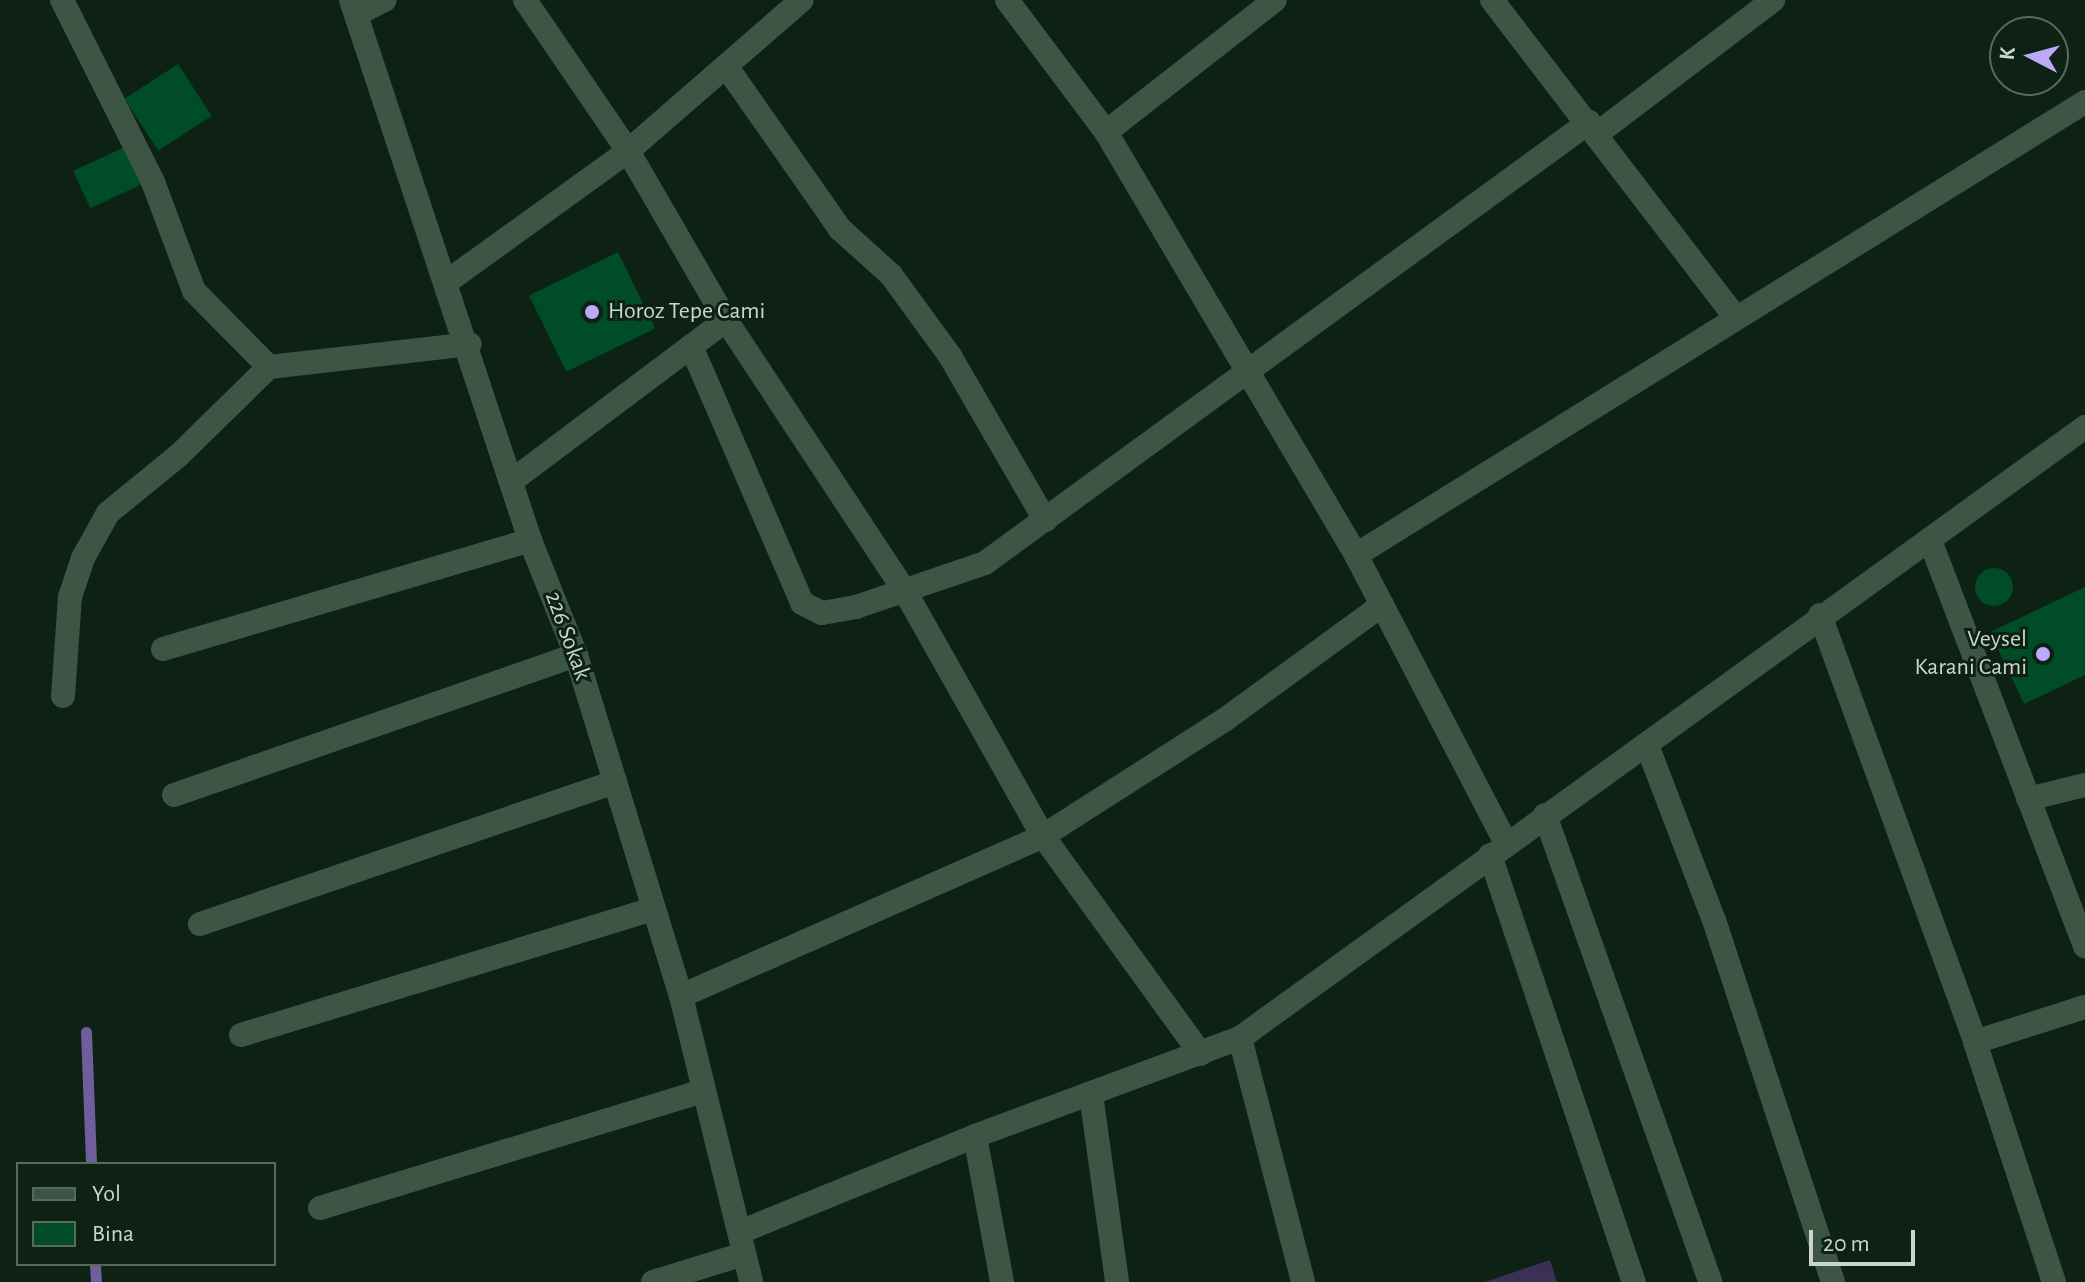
<!DOCTYPE html>
<style>
body{margin:0}
#map{position:relative;width:2085px;height:1282px;overflow:hidden;background:#0d2114;font-family:"Alegreya Sans",sans-serif}
div>[style]{position:absolute}
[style*='--x']{left:calc(var(--x)*1px);top:calc(var(--y)*1px);width:calc(var(--w)*1px);rotate:calc(var(--a)*1deg)}
.green>*{inset:0;background:#3a3155}
.stream>*{height:11px;margin:-5.5px;padding:0 5.5px;transform-origin:5.5px;border-radius:5.5px;background:#6e5f9a}
.building>*{inset:0;background:#004c26;transform-origin:0 0}
.round{border-radius:50%}
.minor>*{height:24px;margin:-12px;padding:0 12px;transform-origin:12px;border-radius:12px;background:#3c5544}
.dots>*{width:22px;height:22px;translate:-50% -50%;box-sizing:border-box;border:4px solid #0d2114;border-radius:50%}
span{translate:-50% -50%;white-space:nowrap;text-align:center;line-height:1.15;-webkit-text-stroke:6px #0d2114;paint-order:stroke}
.poi-label{font-size:24px;color:#cad6cd}
.left{translate:0 -50%;text-align:left}
.right{translate:-100% -50%;text-align:right}
.street-label{font-size:24px;color:#cad6cd}
.legend{position:absolute;left:16px;top:1162px;width:260px;height:104px;box-sizing:border-box;background:#0d2114;border:2px solid #59695e;margin:0;padding:10px 14px;list-style:none;font-size:24px;color:#cad6cd}
.legend li{display:flex;align-items:center;gap:16px;height:40px}
.legend b{width:40px;border:2px solid #59695e}
.north{position:absolute;left:1989px;top:16px;width:80px;height:80px;box-sizing:border-box;background:#0d2114;border:2px solid #59695e;border-radius:50%;rotate:276deg;font-size:22px;font-weight:700;line-height:32px;text-align:center;color:#cad6cd}
.north::after{content:'';display:block;margin:auto;width:28px;height:36px;background:#bcaaf6;clip-path:polygon(50% 0,100% 100%,50% 72%,0 100%)}
.scale{position:absolute;left:1809px;top:1230px;width:106px;height:36px;box-sizing:border-box;border:4px solid #cad6cd;border-top:0;padding-left:10px;font-size:24px;line-height:28px;white-space:nowrap;color:#cad6cd;-webkit-text-stroke:6px #0d2114;paint-order:stroke}
</style>
<div id="map">
<div class="green">
<i style="clip-path:polygon(1550px 1260px,1557px 1282px,1485px 1282px)"></i>
</div>
<div class="stream">
<i style="--x:86;--y:1032;--w:132;--a:87.8"></i>
<i style="--x:95;--y:1264;--w:18;--a:87"></i>
</div>
<div class="building">
<i style="left:178px;top:64px;width:62px;height:64px;rotate:57deg"></i>
<i style="left:131px;top:144px;width:41px;height:64px;rotate:65deg"></i>
<i style="left:618px;top:252px;width:85px;height:99px;rotate:64deg"></i>
<i class="round" style="left:1975px;top:568px;width:38px;height:38px"></i>
<i style="clip-path:polygon(2085px 587px,2085px 675px,2024px 704px,1990px 632px)"></i>
</div>
<div class="minor">
<i style="--x:62;--y:0;--w:203;--a:63.4"></i>
<i style="--x:153;--y:182;--w:116;--a:69.4"></i>
<i style="--x:194;--y:291;--w:107;--a:45.4"></i>
<i style="--x:351;--y:0;--w:569;--a:71.66"></i>
<i style="--x:530;--y:540;--w:124;--a:68.2"></i>
<i style="--x:576;--y:655;--w:357;--a:72.9"></i>
<i style="--x:681;--y:996;--w:294;--a:76.2"></i>
<i style="--x:525;--y:0;--w:183;--a:55.7"></i>
<i style="--x:628;--y:151;--w:195;--a:59.9"></i>
<i style="--x:726;--y:320;--w:327;--a:56.6"></i>
<i style="--x:906;--y:593;--w:279;--a:60.6"></i>
<i style="--x:1043;--y:836;--w:269;--a:54.1"></i>
<i style="--x:1007;--y:0;--w:165;--a:53.1"></i>
<i style="--x:1106;--y:132;--w:491;--a:59.4"></i>
<i style="--x:1356;--y:555;--w:325;--a:62.5"></i>
<i style="--x:1492;--y:0;--w:401;--a:52.5"></i>
<i style="--x:357;--y:14;--w:31;--a:-27"></i>
<i style="--x:726;--y:66;--w:199;--a:55"></i>
<i style="--x:840;--y:229;--w:69;--a:42"></i>
<i style="--x:891;--y:275;--w:100;--a:53.9"></i>
<i style="--x:950;--y:356;--w:190;--a:59.9"></i>
<i style="--x:1106;--y:132;--w:214;--a:-38"></i>
<i style="--x:1598;--y:133;--w:220;--a:-37.2"></i>
<i style="--x:448;--y:281;--w:222;--a:-35.8"></i>
<i style="--x:628;--y:151;--w:230;--a:-41"></i>
<i style="--x:691;--y:346;--w:280;--a:66.6"></i>
<i style="--x:802;--y:603;--w:22;--a:27"></i>
<i style="--x:822;--y:613;--w:35;--a:-10"></i>
<i style="--x:856;--y:607;--w:136;--a:-18.8"></i>
<i style="--x:985;--y:563;--w:748;--a:-36.13"></i>
<i style="--x:513;--y:480;--w:266;--a:-36.9"></i>
<i style="--x:1931;--y:543;--w:432;--a:69.1"></i>
<i style="--x:1356;--y:555;--w:858;--a:-31.86"></i>
<i style="--x:1820;--y:615;--w:454;--a:70"></i>
<i style="--x:1975;--y:1042;--w:253;--a:71.8"></i>
<i style="--x:163;--y:649;--w:383;--a:-16.5"></i>
<i style="--x:63;--y:696;--w:99;--a:-86"></i>
<i style="--x:70;--y:597;--w:41;--a:-71.6"></i>
<i style="--x:83;--y:558;--w:51;--a:-60.9"></i>
<i style="--x:108;--y:513;--w:90;--a:-39.2"></i>
<i style="--x:178;--y:456;--w:127;--a:-44.4"></i>
<i style="--x:269;--y:367;--w:202;--a:-6.5"></i>
<i style="--x:1647;--y:745;--w:187;--a:69.1"></i>
<i style="--x:1714;--y:920;--w:381;--a:71.8"></i>
<i style="--x:174;--y:795;--w:426;--a:-19.2"></i>
<i style="--x:2028;--y:799;--w:59;--a:-13.8"></i>
<i style="--x:1545;--y:815;--w:495;--a:70.5"></i>
<i style="--x:1490;--y:855;--w:451;--a:71.4"></i>
<i style="--x:200;--y:924;--w:439;--a:-18.9"></i>
<i style="--x:681;--y:996;--w:396;--a:-23.8"></i>
<i style="--x:1043;--y:836;--w:214;--a:-32.6"></i>
<i style="--x:1223;--y:721;--w:197;--a:-36.1"></i>
<i style="--x:241;--y:1035;--w:429;--a:-17"></i>
<i style="--x:1240;--y:1038;--w:252;--a:75.5"></i>
<i style="--x:1975;--y:1042;--w:115;--a:-17.7"></i>
<i style="--x:1091;--y:1094;--w:190;--a:82.1"></i>
<i style="--x:975;--y:1136;--w:148;--a:79.5"></i>
<i style="--x:320;--y:1208;--w:397;--a:-17"></i>
<i style="--x:740;--y:1232;--w:254;--a:-22.2"></i>
<i style="--x:975;--y:1136;--w:283;--a:-20.3"></i>
<i style="--x:1240;--y:1038;--w:1043;--a:-35.87"></i>
<i style="--x:653;--y:1282;--w:95;--a:-17.1"></i>
</div>
<div class="dots">
<i style="left:592px;top:312px;background:#bcaaf6"></i>
<i style="left:2043px;top:654px;background:#bcaaf6"></i>
</div>
<div class="poi-label">
<span class="left" style="left:608px;top:312px">Horoz Tepe Cami</span>
<span class="right" style="left:2027px;top:654px">Veysel<br>Karani Cami</span>
</div>
<div class="street-label">
<span style="left:567px;top:636px;rotate:70deg">226 Sokak</span>
</div>
<ul class="legend">
<li><b style="height:10px;background:#3c5544"></b>Yol</li>
<li><b style="height:22px;background:#004c26"></b>Bina</li>
</ul>
<div class="north">K</div>
<div class="scale">20 m</div>
</div>
